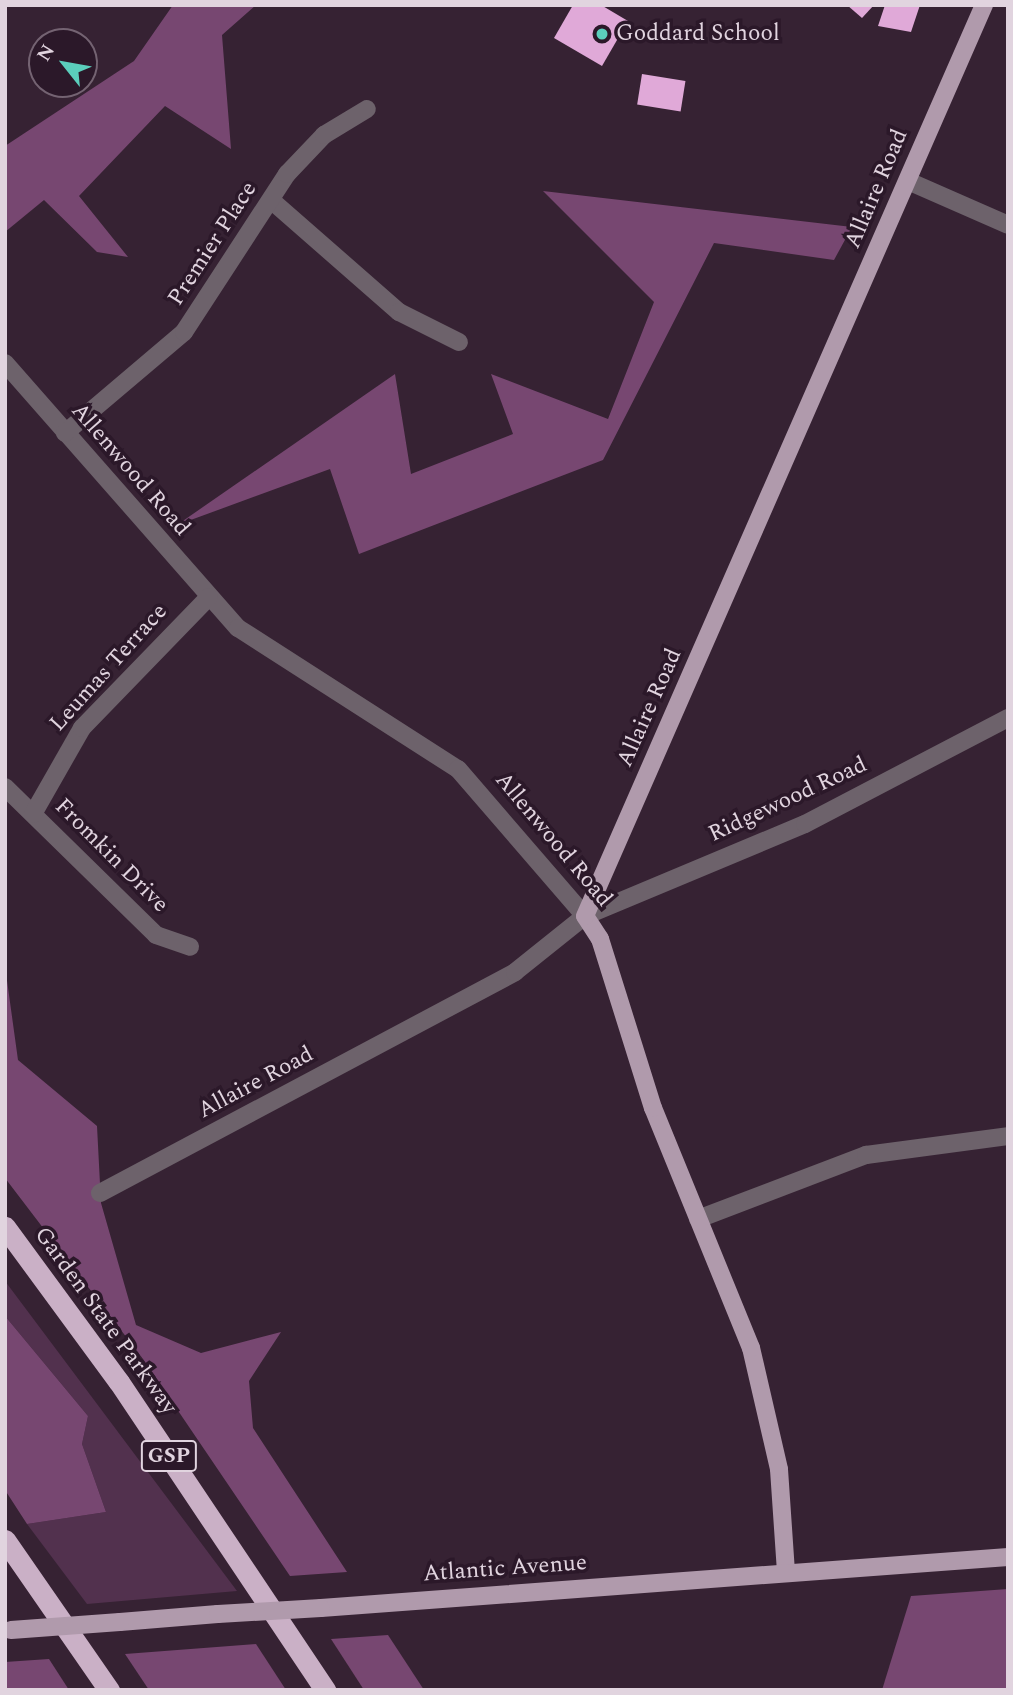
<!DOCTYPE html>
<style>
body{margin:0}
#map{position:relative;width:1013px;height:1695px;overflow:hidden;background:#362233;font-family:Spectral,serif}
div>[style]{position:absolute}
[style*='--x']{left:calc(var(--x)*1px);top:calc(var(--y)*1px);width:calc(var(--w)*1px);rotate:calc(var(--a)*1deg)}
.green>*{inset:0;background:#52314e}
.forest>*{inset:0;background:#774771}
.building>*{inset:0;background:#e0a9d8;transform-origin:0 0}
.minor>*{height:18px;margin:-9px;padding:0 9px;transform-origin:9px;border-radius:9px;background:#6d626b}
.major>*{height:18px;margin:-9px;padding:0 9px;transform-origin:9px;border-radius:9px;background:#b09aac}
.highway>*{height:21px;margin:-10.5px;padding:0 10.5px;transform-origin:10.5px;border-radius:10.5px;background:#cab0c6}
.major-bridge>*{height:18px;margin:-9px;padding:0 9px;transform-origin:9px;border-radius:9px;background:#b09aac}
.dots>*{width:19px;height:19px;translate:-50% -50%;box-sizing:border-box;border:4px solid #2b1829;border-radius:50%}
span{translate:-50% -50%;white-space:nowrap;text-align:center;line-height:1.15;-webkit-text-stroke:7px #2b1829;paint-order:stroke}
.shield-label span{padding:2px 5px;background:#2b1829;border:2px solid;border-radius:5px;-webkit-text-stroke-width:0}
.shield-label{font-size:21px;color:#e1d4df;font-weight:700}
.poi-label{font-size:23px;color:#e1d4df}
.left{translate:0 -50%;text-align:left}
.street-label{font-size:23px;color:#e1d4df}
.frame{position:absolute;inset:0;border:7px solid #e1d4df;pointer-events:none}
.north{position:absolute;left:28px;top:28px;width:70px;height:70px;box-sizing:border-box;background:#2b1829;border:2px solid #746372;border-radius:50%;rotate:301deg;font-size:19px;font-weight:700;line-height:28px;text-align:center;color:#e1d4df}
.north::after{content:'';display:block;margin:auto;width:24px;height:32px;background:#5bcebc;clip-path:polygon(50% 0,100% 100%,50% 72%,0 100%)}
</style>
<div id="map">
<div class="green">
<i style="clip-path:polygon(5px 1281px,237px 1591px,87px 1604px,27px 1524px,106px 1512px,82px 1444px,88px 1416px,5px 1316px)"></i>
</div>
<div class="forest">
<i style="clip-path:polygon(173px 5px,256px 5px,222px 35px,231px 149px,165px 106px,79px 196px,128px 257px,97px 252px,44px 200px,5px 232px,5px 146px,134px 61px)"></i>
<i style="clip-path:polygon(543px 191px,852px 227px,834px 260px,714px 243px,603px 460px,359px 554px,330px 469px,177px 525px,395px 374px,411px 474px,513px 434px,491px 374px,608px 419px,654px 302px)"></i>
<i style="clip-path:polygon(5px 966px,18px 1060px,97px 1126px,101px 1203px,136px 1325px,201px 1353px,281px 1332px,249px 1381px,253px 1428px,347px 1572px,290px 1576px,143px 1359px,5px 1178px)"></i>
<i style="clip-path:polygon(5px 1316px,88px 1416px,82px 1444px,106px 1512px,27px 1524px,5px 1490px)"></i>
<i style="clip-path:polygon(1008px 1589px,1008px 1690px,882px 1690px,911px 1596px)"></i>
<i style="clip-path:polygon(388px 1635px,424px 1690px,364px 1690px,331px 1639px)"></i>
<i style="clip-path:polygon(256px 1644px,286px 1690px,149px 1690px,125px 1654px)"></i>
<i style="clip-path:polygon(49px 1659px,69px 1690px,5px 1690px,5px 1662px)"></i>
</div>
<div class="building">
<i style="clip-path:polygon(573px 5px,601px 5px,628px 21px,602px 66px,554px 38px)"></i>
<i style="clip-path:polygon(847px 5px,874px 5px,862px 18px)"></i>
<i style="clip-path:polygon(885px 5px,920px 5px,911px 32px,878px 26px)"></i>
<i style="left:642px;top:74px;width:44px;height:31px;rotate:9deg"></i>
</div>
<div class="minor">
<i style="--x:908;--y:181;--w:109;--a:23.7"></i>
<i style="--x:271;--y:200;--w:170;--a:41.2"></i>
<i style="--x:399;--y:312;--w:67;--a:26.6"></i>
<i style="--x:5;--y:363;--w:353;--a:48.7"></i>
<i style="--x:238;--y:628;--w:261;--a:32.7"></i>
<i style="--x:458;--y:769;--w:194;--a:49.2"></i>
<i style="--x:65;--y:433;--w:156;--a:-40.3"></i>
<i style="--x:184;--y:332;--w:189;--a:-56.9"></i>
<i style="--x:287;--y:174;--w:54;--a:-46.5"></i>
<i style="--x:324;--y:135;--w:50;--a:-31.2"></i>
<i style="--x:5;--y:787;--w:211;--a:44.4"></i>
<i style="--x:156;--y:935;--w:36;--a:19"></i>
<i style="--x:33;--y:814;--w:99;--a:-60.3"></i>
<i style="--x:82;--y:728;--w:182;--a:-45.9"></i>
<i style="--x:100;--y:1193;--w:470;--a:-28"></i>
<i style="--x:515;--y:972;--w:90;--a:-38.7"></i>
<i style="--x:585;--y:916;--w:238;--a:-22.7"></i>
<i style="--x:805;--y:824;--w:229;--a:-27.6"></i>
<i style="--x:698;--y:1219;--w:180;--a:-20.9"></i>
<i style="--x:866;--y:1155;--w:143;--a:-7.6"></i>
</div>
<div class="major">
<i style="--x:786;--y:1572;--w:103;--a:-93.9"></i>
<i style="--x:779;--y:1469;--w:124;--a:-103"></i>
<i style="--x:751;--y:1348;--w:259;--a:-112.2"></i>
<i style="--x:653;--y:1108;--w:177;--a:-107.4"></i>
<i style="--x:600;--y:939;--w:27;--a:-123"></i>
<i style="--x:585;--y:916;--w:995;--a:-66.35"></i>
<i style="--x:321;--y:1608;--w:689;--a:-4.25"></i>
<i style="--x:120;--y:1622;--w:98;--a:-4.7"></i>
</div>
<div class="highway">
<i style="--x:5;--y:1227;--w:192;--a:53.7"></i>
<i style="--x:119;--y:1382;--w:371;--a:56.2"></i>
<i style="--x:5;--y:1540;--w:183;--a:55.3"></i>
</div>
<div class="major-bridge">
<i style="--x:218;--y:1614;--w:103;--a:-3.3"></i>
<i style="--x:11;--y:1630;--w:109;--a:-4.2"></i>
</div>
<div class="dots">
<i style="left:602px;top:34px;background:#5bcebc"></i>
</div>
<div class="shield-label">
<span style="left:169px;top:1456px">GSP</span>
</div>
<div class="poi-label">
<span class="left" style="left:616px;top:34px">Goddard School</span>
</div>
<div class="street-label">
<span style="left:877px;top:189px;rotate:-67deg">Allaire Road</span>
<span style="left:213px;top:244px;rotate:-57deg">Premier Place</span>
<span style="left:130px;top:470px;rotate:49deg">Allenwood Road</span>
<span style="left:109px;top:668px;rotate:-48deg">Leumas Terrace</span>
<span style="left:650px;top:708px;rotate:-66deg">Allaire Road</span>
<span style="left:788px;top:800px;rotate:-25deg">Ridgewood Road</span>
<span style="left:553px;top:840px;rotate:50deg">Allenwood Road</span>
<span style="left:111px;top:856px;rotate:45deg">Fromkin Drive</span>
<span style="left:256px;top:1083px;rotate:-28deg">Allaire Road</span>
<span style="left:105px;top:1321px;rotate:54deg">Garden State Parkway</span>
<span style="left:505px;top:1569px;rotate:-4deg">Atlantic Avenue</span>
</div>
<div class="frame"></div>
<div class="north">N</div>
</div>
